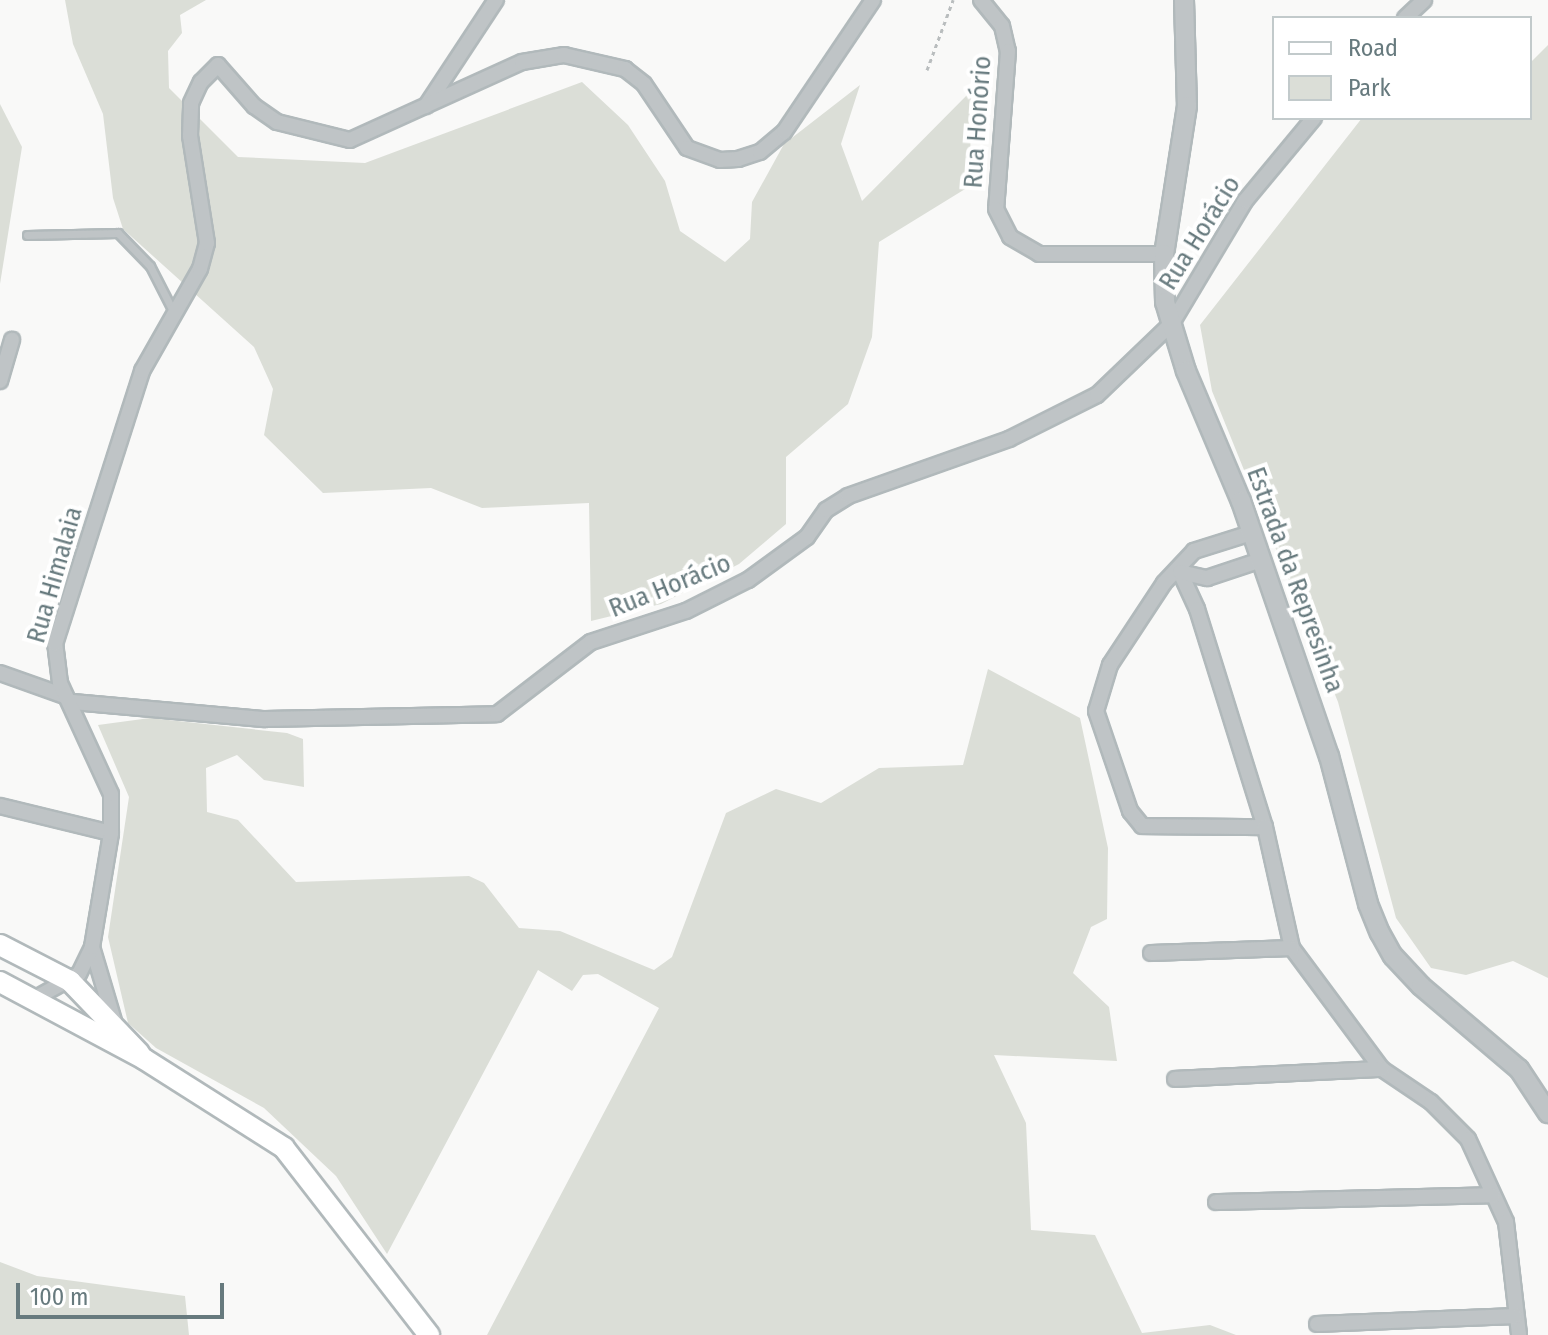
<!DOCTYPE html>
<meta charset="utf-8">
<style>
body{margin:0}
#map{position:relative;width:1548px;height:1335px;overflow:hidden;background:#f9f9f8;font-family:"Fira Sans Condensed",sans-serif}
div>[style]{position:absolute}
[style*='--x']{left:calc(var(--x)*1px);top:calc(var(--y)*1px);width:calc(var(--w)*1px);rotate:calc(var(--a)*1deg)}
.green>*{inset:0;background:#dbded7}
.path>*{height:3px;margin-top:-1.5px;transform-origin:0;background:repeating-linear-gradient(90deg,#b9bdbe 0 4px,transparent 0 8px)}
.roads{filter:drop-shadow(2px 0 #b1b9bb) drop-shadow(-2px 0 #b1b9bb) drop-shadow(0 2px #b1b9bb) drop-shadow(0 -2px #b1b9bb)}
.service>*{height:7px;margin:-3.5px;padding:0 3.5px;transform-origin:3.5px;border-radius:3.5px;background:#bfc4c6}
.minor>*{height:14px;margin:-7px;padding:0 7px;transform-origin:7px;border-radius:7px;background:#bfc4c6}
.tertiary>*{height:18px;margin:-9px;padding:0 9px;transform-origin:9px;border-radius:9px;background:#bfc4c6}
.secondary>*{height:20px;margin:-10px;padding:0 10px;transform-origin:10px;border-radius:10px;background:#fff}
span{translate:-50% -50%;white-space:nowrap;text-align:center;line-height:1.15;-webkit-text-stroke:8px #fff;paint-order:stroke}
.street-label{font-size:26px;color:#677a7e}
.legend{position:absolute;left:1272px;top:16px;width:260px;height:104px;box-sizing:border-box;background:#fff;border:2px solid #c2cacb;margin:0;padding:10px 14px;list-style:none;font-size:24px;color:#677a7e}
.legend li{display:flex;align-items:center;gap:16px;height:40px}
.legend b{width:40px;border:2px solid #c2cacb}
.scale{position:absolute;left:16px;top:1283px;width:208px;height:36px;box-sizing:border-box;border:4px solid #677a7e;border-top:0;padding-left:10px;font-size:24px;line-height:28px;white-space:nowrap;color:#677a7e;-webkit-text-stroke:6px #fff;paint-order:stroke}
</style>
<div id="map">
<div class="green">
<div style="clip-path:polygon(65px 0,206px 0,180px 15px,182px 33px,168px 51px,169px 88px,238px 157px,365px 163px,582px 82px,628px 125px,665px 181px,680px 231px,725px 262px,750px 239px,752px 202px,784px 144px,860px 85px,841px 144px,862px 201px,971px 91px,970px 186px,879px 242px,872px 337px,848px 404px,786px 457px,786px 524px,739px 564px,661px 604px,591px 621px,589px 503px,482px 508px,431px 488px,323px 493px,264px 435px,273px 389px,254px 347px,123px 229px,113px 198px,103px 114px,73px 44px)"></div>
<div style="clip-path:polygon(1548px 45px,1548px 978px,1513px 961px,1466px 975px,1431px 968px,1396px 918px,1338px 702px,1212px 391px,1200px 325px,1362px 118px,1530px 118px,1530px 63px)"></div>
<div style="clip-path:polygon(0 104px,22px 147px,0 284px)"></div>
<div style="clip-path:polygon(988px 669px,1080px 718px,1108px 848px,1107px 919px,1091px 927px,1073px 973px,1109px 1007px,1117px 1061px,994px 1055px,1026px 1123px,1031px 1230px,1095px 1235px,1142px 1333px,1210px 1325px,1236px 1335px,487px 1335px,659px 1008px,598px 974px,583px 975px,572px 991px,538px 970px,387px 1254px,336px 1176px,264px 1108px,156px 1048px,128px 1023px,108px 937px,129px 797px,98px 725px,150px 718px,287px 733px,303px 739px,304px 787px,264px 780px,237px 755px,206px 768px,207px 812px,238px 820px,296px 882px,469px 876px,484px 883px,519px 928px,560px 931px,654px 970px,672px 957px,726px 813px,776px 789px,821px 803px,879px 768px,963px 765px)"></div>
<div style="clip-path:polygon(0 1262px,37px 1276px,185px 1296px,189px 1335px,0 1335px)"></div>
</div>
<div class="path">
<div style="--x:927;--y:70;--w:75;--a:-69.6"></div>
</div>
<div class="roads">
<div class="service">
<div style="--x:27;--y:235;--w:91;--a:-1.3"></div>
<div style="--x:118;--y:233;--w:46;--a:45.9"></div>
<div style="--x:150;--y:266;--w:51;--a:62.9"></div>
</div>
<div class="minor">
<div style="--x:981;--y:0;--w:33;--a:51"></div>
<div style="--x:1002;--y:26;--w:26;--a:77"></div>
<div style="--x:1008;--y:51;--w:158;--a:94.3"></div>
<div style="--x:996;--y:209;--w:31;--a:63"></div>
<div style="--x:1010;--y:237;--w:34;--a:30"></div>
<div style="--x:1039;--y:254;--w:125;--a:0"></div>
<div style="--x:1405;--y:18;--w:26;--a:-43"></div>
<div style="--x:426;--y:106;--w:127;--a:-56.6"></div>
<div style="--x:0;--y:381;--w:43;--a:-73.7"></div>
<div style="--x:1251;--y:533;--w:60;--a:162.5"></div>
<div style="--x:1194;--y:551;--w:44;--a:133.2"></div>
<div style="--x:1164;--y:583;--w:98;--a:123.4"></div>
<div style="--x:1110;--y:665;--w:48;--a:106.9"></div>
<div style="--x:1096;--y:711;--w:106;--a:71.2"></div>
<div style="--x:1130;--y:811;--w:19;--a:51"></div>
<div style="--x:1142;--y:826;--w:123;--a:0.5"></div>
<div style="--x:1180;--y:572;--w:41;--a:65.3"></div>
<div style="--x:1197;--y:609;--w:228;--a:72.7"></div>
<div style="--x:1265;--y:827;--w:124;--a:77.4"></div>
<div style="--x:1292;--y:948;--w:151;--a:53.4"></div>
<div style="--x:1382;--y:1069;--w:59;--a:34"></div>
<div style="--x:1431;--y:1102;--w:52;--a:45"></div>
<div style="--x:1468;--y:1139;--w:91;--a:65.4"></div>
<div style="--x:1506;--y:1222;--w:114;--a:83.4"></div>
<div style="--x:1180;--y:572;--w:28;--a:13"></div>
<div style="--x:1207;--y:578;--w:57;--a:-18.4"></div>
<div style="--x:0;--y:673;--w:69;--a:19.5"></div>
<div style="--x:73;--y:702;--w:193;--a:5.1"></div>
<div style="--x:265;--y:719;--w:232;--a:-1.2"></div>
<div style="--x:497;--y:714;--w:118;--a:-37.5"></div>
<div style="--x:591;--y:642;--w:100;--a:-18.1"></div>
<div style="--x:686;--y:611;--w:69;--a:-26.6"></div>
<div style="--x:748;--y:580;--w:73;--a:-36.1"></div>
<div style="--x:807;--y:537;--w:33;--a:-55"></div>
<div style="--x:826;--y:510;--w:26;--a:-32"></div>
<div style="--x:848;--y:496;--w:171;--a:-19.5"></div>
<div style="--x:1009;--y:439;--w:98;--a:-26.6"></div>
<div style="--x:1097;--y:395;--w:104;--a:-43.8"></div>
<div style="--x:1172;--y:323;--w:142;--a:-59.1"></div>
<div style="--x:1245;--y:201;--w:108;--a:-50.3"></div>
<div style="--x:0;--y:806;--w:114;--a:13.7"></div>
<div style="--x:92;--y:947;--w:77;--a:73.4"></div>
<div style="--x:1151;--y:953;--w:141;--a:-2"></div>
<div style="--x:34;--y:999;--w:51;--a:-29.1"></div>
<div style="--x:79;--y:974;--w:30;--a:-64"></div>
<div style="--x:92;--y:947;--w:116;--a:-80.5"></div>
<div style="--x:111;--y:833;--w:39;--a:-90"></div>
<div style="--x:111;--y:794;--w:122;--a:-114.7"></div>
<div style="--x:60;--y:683;--w:39;--a:-97"></div>
<div style="--x:55;--y:644;--w:287;--a:-72.3"></div>
<div style="--x:142;--y:371;--w:117;--a:-60.4"></div>
<div style="--x:200;--y:269;--w:27;--a:-75"></div>
<div style="--x:207;--y:243;--w:108;--a:-99"></div>
<div style="--x:190;--y:136;--w:33;--a:-88"></div>
<div style="--x:191;--y:103;--w:23;--a:-65"></div>
<div style="--x:201;--y:82;--w:24;--a:-45"></div>
<div style="--x:218;--y:65;--w:55;--a:48.7"></div>
<div style="--x:254;--y:106;--w:28;--a:35"></div>
<div style="--x:277;--y:122;--w:75;--a:13.9"></div>
<div style="--x:350;--y:140;--w:189;--a:-24.4"></div>
<div style="--x:522;--y:62;--w:43;--a:-9.5"></div>
<div style="--x:564;--y:55;--w:63;--a:12.9"></div>
<div style="--x:625;--y:69;--w:24;--a:38"></div>
<div style="--x:644;--y:84;--w:77;--a:56.1"></div>
<div style="--x:687;--y:148;--w:35;--a:20"></div>
<div style="--x:720;--y:160;--w:18;--a:-3"></div>
<div style="--x:738;--y:159;--w:23;--a:-18"></div>
<div style="--x:760;--y:152;--w:31;--a:-40"></div>
<div style="--x:784;--y:132;--w:159;--a:-56"></div>
<div style="--x:1175;--y:1079;--w:207;--a:-2.8"></div>
<div style="--x:1216;--y:1202;--w:277;--a:-1.4"></div>
<div style="--x:1317;--y:1324;--w:198;--a:-2.3"></div>
</div>
<div class="tertiary">
<div style="--x:1184;--y:0;--w:106;--a:88.4"></div>
<div style="--x:1187;--y:106;--w:150;--a:98.8"></div>
<div style="--x:1164;--y:254;--w:48;--a:88.8"></div>
<div style="--x:1165;--y:302;--w:72;--a:73.1"></div>
<div style="--x:1186;--y:371;--w:141;--a:67.1"></div>
<div style="--x:1241;--y:501;--w:270;--a:71"></div>
<div style="--x:1329;--y:756;--w:153;--a:75.2"></div>
<div style="--x:1368;--y:904;--w:31;--a:68"></div>
<div style="--x:1380;--y:933;--w:26;--a:61"></div>
<div style="--x:1393;--y:956;--w:41;--a:47"></div>
<div style="--x:1421;--y:986;--w:128;--a:40.3"></div>
<div style="--x:1519;--y:1069;--w:53;--a:56.6"></div>
</div>
<div class="secondary">
<div style="--x:0;--y:945;--w:79;--a:27.2"></div>
<div style="--x:70;--y:981;--w:100;--a:46.2"></div>
<div style="--x:0;--y:982;--w:163;--a:28.1"></div>
<div style="--x:144;--y:1059;--w:166;--a:32.4"></div>
<div style="--x:284;--y:1148;--w:237;--a:52.2"></div>
</div>
</div>
<div class="street-label">
<span style="left:978px;top:122px;rotate:-86deg">Rua Honório</span>
<span style="left:1200px;top:233px;rotate:-58deg">Rua Horácio</span>
<span style="left:55px;top:575px;rotate:-74deg">Rua Himalaia</span>
<span style="left:1295px;top:580px;rotate:70deg">Estrada da Represinha</span>
<span style="left:670px;top:586px;rotate:-22deg">Rua Horácio</span>
</div>
<ul class="legend">
<li><b style="height:10px;background:#fff"></b>Road</li>
<li><b style="height:22px;background:#dbded7"></b>Park</li>
</ul>
<div class="scale">100 m</div>
</div>
